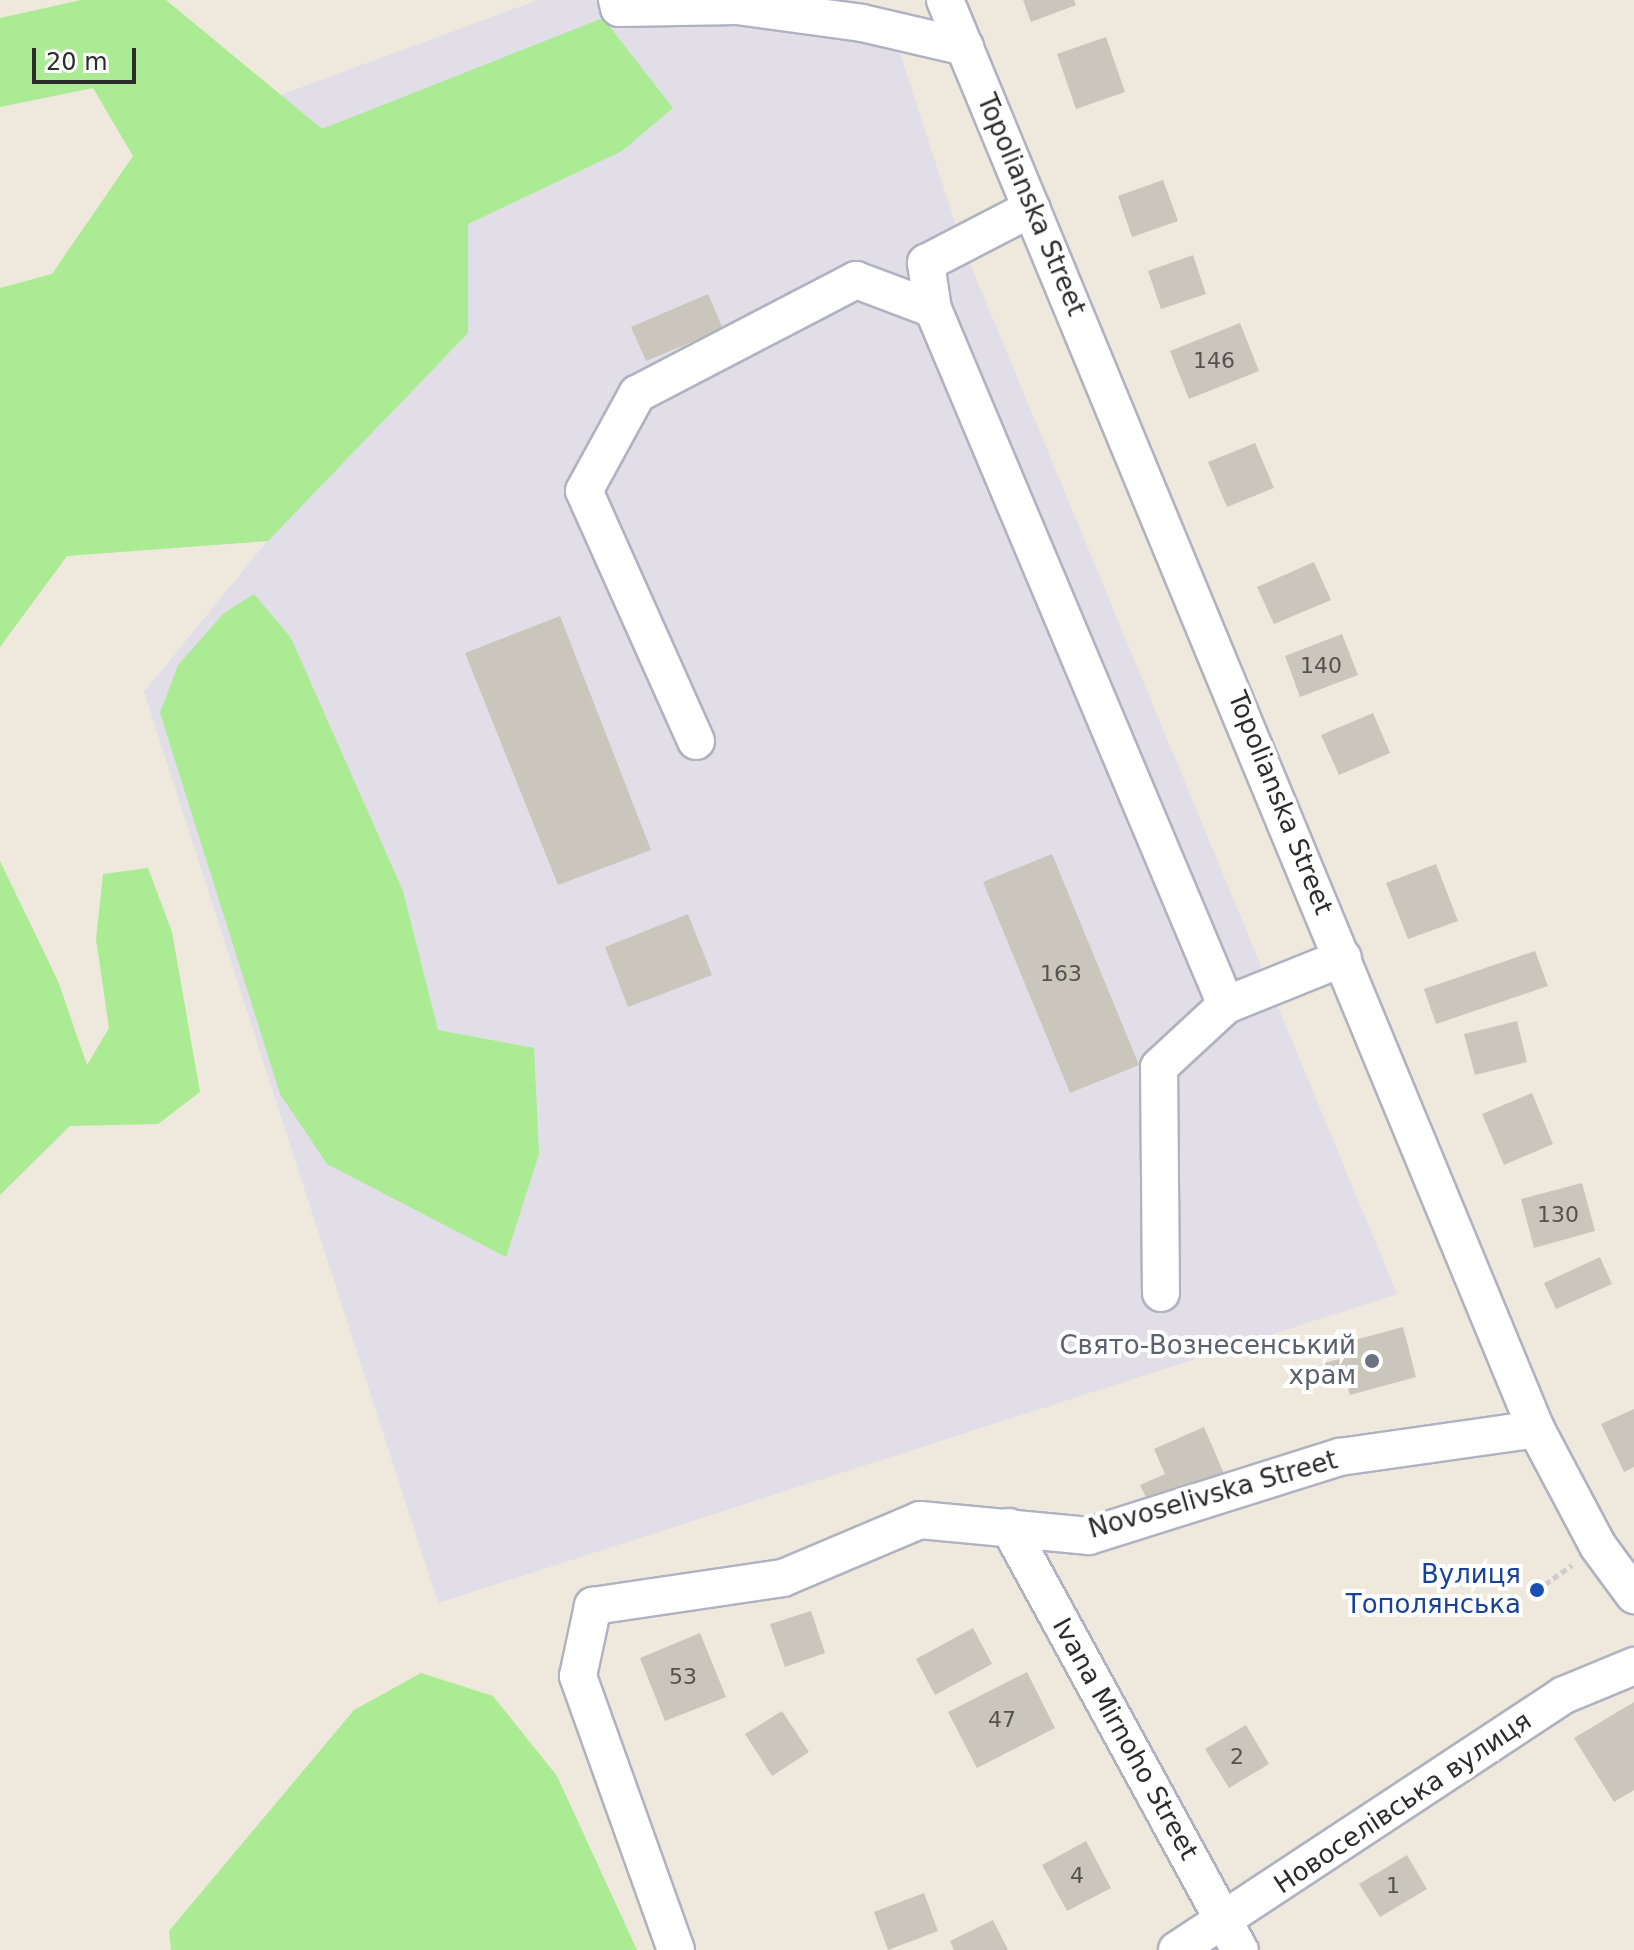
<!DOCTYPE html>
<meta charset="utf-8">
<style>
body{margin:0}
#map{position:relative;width:1634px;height:1950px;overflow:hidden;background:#efe9dd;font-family:"DejaVu Sans",sans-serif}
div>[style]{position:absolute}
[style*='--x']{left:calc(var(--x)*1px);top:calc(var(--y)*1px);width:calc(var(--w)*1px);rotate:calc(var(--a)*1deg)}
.industrial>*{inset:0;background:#e1dee7}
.green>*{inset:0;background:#aaeb94}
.building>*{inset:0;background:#cac6bc}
.path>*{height:5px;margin-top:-2.5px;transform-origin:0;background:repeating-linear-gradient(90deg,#ccc 0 6px,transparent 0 10px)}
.roads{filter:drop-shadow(2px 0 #b1b2c1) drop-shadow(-2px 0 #b1b2c1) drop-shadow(0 2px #b1b2c1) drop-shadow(0 -2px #b1b2c1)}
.minor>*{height:36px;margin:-18px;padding:0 18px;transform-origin:18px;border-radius:18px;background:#fff}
.dots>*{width:22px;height:22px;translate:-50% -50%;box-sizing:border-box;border:4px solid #fff;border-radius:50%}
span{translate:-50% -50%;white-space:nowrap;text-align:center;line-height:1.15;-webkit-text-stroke:8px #fff;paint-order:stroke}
.number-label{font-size:22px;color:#545250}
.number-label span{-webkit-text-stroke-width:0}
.street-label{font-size:26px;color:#2c2c2c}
.worship-label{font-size:26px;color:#5b616d}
.right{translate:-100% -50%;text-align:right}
.transit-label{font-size:26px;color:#164399}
.scale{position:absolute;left:32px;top:48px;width:104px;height:36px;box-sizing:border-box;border:4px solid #2c2c2c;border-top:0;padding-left:10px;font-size:24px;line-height:28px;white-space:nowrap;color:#2c2c2c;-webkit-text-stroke:6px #fff;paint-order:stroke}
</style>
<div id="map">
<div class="industrial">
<div style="clip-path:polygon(538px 0,839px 0,864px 5px,861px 36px,896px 41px,962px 244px,1397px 1294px,438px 1603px,144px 692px,335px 458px,275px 97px)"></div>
</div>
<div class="green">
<div style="clip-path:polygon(81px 0,166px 0,322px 129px,603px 18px,673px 108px,622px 151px,468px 224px,468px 333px,268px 541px,67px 556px,0 647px,0 288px,52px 274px,133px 156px,93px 88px,0 107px,0 18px)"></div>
<div style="clip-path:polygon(254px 594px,291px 638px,403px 891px,438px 1030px,534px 1048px,539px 1154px,506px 1257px,327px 1164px,280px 1094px,160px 713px,178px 665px,224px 613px)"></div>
<div style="clip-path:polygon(0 861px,58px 981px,87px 1065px,109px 1028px,96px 939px,103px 874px,148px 868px,172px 932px,200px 1092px,158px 1124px,70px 1126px,0 1195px)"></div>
<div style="clip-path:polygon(421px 1673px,493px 1696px,557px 1776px,637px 1950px,171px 1950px,169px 1931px,354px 1710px)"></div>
</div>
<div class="building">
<div style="clip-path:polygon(1023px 0,1074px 0,1076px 5px,1031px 22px)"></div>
<div style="clip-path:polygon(1106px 37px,1125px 92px,1076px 109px,1057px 54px)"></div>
<div style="clip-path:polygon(1163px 180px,1178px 221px,1132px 237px,1118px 196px)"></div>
<div style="clip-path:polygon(1193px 255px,1206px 294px,1161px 309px,1148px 271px)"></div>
<div style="clip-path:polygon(708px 294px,723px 329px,646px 361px,631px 327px)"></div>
<div style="clip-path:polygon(1240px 323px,1259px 371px,1189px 399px,1170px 351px)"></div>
<div style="clip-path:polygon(1255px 443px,1274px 488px,1227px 507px,1208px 462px)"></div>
<div style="clip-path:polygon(1314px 562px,1331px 600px,1274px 624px,1257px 587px)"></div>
<div style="clip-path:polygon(560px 616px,651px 850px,558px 885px,465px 653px)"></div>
<div style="clip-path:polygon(1342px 634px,1358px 675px,1300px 697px,1285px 656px)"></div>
<div style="clip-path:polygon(1373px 713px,1390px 753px,1339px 775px,1321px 735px)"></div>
<div style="clip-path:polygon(1052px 854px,1139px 1065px,1070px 1093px,983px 882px)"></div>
<div style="clip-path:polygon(1436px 864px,1458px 921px,1408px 939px,1386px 883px)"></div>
<div style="clip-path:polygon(688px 914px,712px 975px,628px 1007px,605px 947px)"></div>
<div style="clip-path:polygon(1535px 951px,1548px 986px,1436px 1024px,1424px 989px)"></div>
<div style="clip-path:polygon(1517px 1021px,1527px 1062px,1475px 1075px,1464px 1034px)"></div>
<div style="clip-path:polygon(1532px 1093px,1553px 1144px,1504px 1165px,1482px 1114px)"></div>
<div style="clip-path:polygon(1582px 1183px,1595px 1231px,1534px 1248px,1521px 1199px)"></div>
<div style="clip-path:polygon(1600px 1257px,1612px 1284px,1556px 1309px,1544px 1283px)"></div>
<div style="clip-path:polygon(1403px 1327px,1416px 1377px,1350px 1395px,1346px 1382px,1332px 1386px,1325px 1363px,1339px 1359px,1336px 1345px)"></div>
<div style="clip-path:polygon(1634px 1409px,1634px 1467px,1624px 1472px,1601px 1424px)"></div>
<div style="clip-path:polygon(1204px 1427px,1225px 1476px,1151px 1508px,1140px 1485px,1165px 1474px,1154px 1449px)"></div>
<div style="clip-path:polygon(811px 1611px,825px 1653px,785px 1667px,770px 1624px)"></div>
<div style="clip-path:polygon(973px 1628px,992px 1664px,935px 1695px,916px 1659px)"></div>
<div style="clip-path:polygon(700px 1633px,726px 1697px,665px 1721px,640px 1658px)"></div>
<div style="clip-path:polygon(1027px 1672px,1055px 1728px,977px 1768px,948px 1712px)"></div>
<div style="clip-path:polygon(1634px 1702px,1634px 1790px,1614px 1802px,1574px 1738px)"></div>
<div style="clip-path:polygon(782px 1711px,809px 1752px,772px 1776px,745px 1734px)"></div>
<div style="clip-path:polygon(1246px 1725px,1269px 1764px,1229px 1788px,1205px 1749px)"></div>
<div style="clip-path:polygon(1086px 1841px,1111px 1888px,1067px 1911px,1042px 1865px)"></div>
<div style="clip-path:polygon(1407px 1855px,1427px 1889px,1380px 1917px,1359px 1884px)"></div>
<div style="clip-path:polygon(924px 1893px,938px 1931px,888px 1950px,874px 1912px)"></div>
<div style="clip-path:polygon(993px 1920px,1008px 1950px,954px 1950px,950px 1941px)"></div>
</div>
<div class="path">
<div style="--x:1537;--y:1590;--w:43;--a:-35.5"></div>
</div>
<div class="roads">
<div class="minor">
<div style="--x:617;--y:0;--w:8;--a:76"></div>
<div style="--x:619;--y:8;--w:118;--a:-1"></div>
<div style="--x:737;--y:6;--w:126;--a:7.7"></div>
<div style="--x:862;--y:23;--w:106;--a:13.1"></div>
<div style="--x:945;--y:0;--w:1546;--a:67.53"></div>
<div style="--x:1536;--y:1429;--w:132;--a:62.1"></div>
<div style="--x:1598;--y:1546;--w:61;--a:53.7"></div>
<div style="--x:933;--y:309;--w:47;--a:-98.7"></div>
<div style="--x:926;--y:263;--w:119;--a:-27.4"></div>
<div style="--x:696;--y:741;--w:274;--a:-114.1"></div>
<div style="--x:584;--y:491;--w:111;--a:-61.3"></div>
<div style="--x:637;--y:394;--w:247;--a:-27.5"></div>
<div style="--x:856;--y:280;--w:82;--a:20.6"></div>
<div style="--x:933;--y:309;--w:755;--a:67.17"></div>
<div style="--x:1161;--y:1293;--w:226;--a:-90.5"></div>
<div style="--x:1159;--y:1067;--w:91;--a:-42.8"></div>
<div style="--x:1226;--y:1005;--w:126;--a:-21.9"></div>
<div style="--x:1009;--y:1527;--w:482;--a:61.4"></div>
<div style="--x:676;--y:1950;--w:291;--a:-109.7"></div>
<div style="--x:578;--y:1676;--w:72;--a:-77.9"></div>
<div style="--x:593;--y:1606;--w:192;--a:-8.4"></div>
<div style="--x:783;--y:1578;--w:149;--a:-22.9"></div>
<div style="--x:920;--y:1520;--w:170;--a:5.4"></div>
<div style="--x:1089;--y:1536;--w:263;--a:-17.5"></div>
<div style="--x:1340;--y:1457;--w:198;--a:-8.1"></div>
<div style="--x:1177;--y:1950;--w:463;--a:-33.4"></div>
<div style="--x:1564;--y:1695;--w:76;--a:-22.5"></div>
</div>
</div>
<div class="dots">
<div style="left:1372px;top:1361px;background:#6b7280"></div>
<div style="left:1537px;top:1590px;background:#1a4fb4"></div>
</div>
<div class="number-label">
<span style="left:1214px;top:361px">146</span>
<span style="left:1321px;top:666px">140</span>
<span style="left:1061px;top:974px">163</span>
<span style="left:1558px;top:1215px">130</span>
<span style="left:683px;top:1677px">53</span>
<span style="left:1002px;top:1720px">47</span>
<span style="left:1237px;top:1757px">2</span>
<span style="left:1077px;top:1876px">4</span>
<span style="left:1393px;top:1886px">1</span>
</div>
<div class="street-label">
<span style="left:1031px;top:205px;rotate:67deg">Topolianska Street</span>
<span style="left:1280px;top:803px;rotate:68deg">Topolianska Street</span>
<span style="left:1213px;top:1495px;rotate:-16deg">Novoselivska Street</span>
<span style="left:1125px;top:1739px;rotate:61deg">Ivana Mirnoho Street</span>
<span style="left:1403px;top:1803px;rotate:-34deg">Новоселівська вулиця</span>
</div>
<div class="worship-label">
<span class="right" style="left:1356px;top:1361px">Свято-Вознесенський<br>храм</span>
</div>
<div class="transit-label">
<span class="right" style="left:1521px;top:1590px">Вулиця<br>Тополянська</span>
</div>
<div class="scale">20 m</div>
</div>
